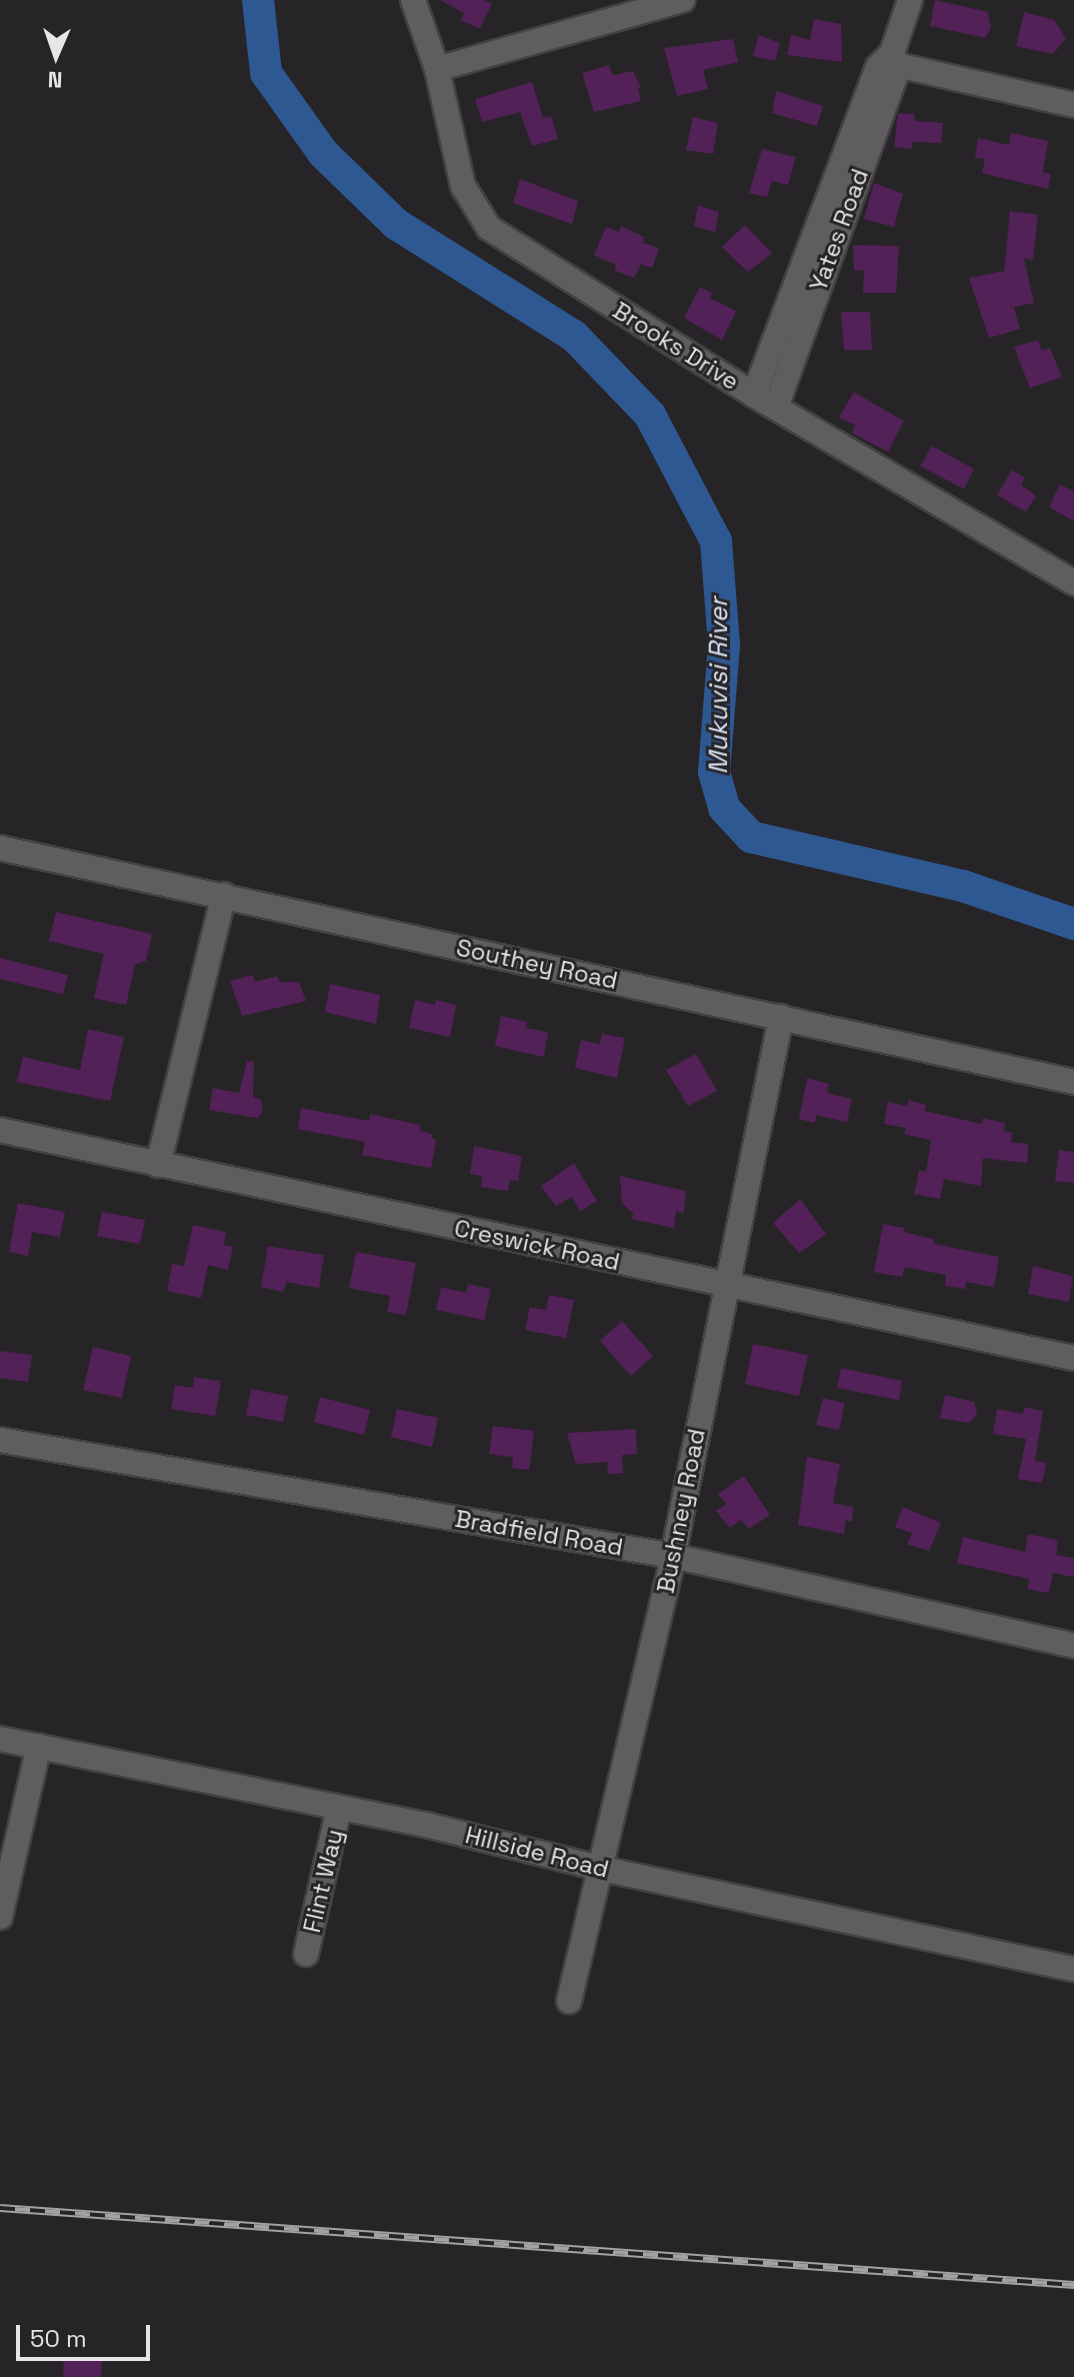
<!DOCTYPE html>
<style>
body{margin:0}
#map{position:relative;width:1074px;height:2377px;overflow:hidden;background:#272427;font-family:"Space Grotesk",sans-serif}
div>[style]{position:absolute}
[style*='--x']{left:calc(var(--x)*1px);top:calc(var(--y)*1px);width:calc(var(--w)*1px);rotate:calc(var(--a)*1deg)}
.river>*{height:32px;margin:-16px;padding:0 16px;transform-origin:16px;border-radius:16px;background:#2d5891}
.building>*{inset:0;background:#522157}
.roads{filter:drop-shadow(2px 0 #444144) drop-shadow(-2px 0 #444144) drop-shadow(0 2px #444144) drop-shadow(0 -2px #444144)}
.minor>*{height:24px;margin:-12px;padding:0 12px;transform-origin:12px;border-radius:12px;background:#605d61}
.rail>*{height:8px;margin-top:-4px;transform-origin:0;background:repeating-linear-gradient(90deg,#272427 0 15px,#a3a1a4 0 30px);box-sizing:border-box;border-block:2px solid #a3a1a4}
span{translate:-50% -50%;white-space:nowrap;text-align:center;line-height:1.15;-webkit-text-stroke:6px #272427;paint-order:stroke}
.street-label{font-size:24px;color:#e7e5e8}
.water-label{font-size:26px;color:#d9e5f6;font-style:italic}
.north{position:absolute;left:16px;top:16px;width:80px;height:80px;-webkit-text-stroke:6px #272427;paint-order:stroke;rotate:182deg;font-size:22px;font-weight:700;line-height:32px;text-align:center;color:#e7e5e8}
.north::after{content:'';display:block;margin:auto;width:28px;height:36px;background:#e7e5e8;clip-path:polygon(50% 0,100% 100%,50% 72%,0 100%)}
.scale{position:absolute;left:16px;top:2325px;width:134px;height:36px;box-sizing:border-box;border:4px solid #e7e5e8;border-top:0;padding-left:10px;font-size:24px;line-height:28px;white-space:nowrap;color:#e7e5e8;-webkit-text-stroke:6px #272427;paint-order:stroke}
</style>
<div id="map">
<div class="river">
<div style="--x:258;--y:0;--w:73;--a:83.7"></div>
<div style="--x:266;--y:73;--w:98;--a:54.5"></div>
<div style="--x:323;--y:153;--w:102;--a:44.2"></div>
<div style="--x:396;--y:224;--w:210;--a:32.2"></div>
<div style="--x:574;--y:336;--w:110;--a:46.1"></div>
<div style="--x:650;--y:415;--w:142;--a:62.4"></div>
<div style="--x:716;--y:541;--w:104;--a:85.6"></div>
<div style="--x:724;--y:645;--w:127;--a:94.5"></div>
<div style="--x:714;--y:772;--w:37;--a:74"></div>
<div style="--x:724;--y:808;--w:40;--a:47"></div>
<div style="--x:751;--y:837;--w:218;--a:13"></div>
<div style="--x:963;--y:886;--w:117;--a:18.9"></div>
</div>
<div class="building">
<div style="clip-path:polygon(440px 0,484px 0,492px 4px,480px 29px,461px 20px,464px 13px)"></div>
<div style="clip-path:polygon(935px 0,988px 12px,991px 28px,985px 38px,930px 26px)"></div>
<div style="clip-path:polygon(1024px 12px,1054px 20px,1066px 38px,1053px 54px,1016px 46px)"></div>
<div style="clip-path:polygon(814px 19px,841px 24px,842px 62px,787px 55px,791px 35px,810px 40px)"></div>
<div style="clip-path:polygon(759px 35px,780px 43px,775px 61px,753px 56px)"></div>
<div style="clip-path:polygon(733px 39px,738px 62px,703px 70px,708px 89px,677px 96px,664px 48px)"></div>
<div style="clip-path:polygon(609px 65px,613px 75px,633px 71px,641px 88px,638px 88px,641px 101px,594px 112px,582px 73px)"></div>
<div style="clip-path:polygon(532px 82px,543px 118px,551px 116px,558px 139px,532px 146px,520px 112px,482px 122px,475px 99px)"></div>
<div style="clip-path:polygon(776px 91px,823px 106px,817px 126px,772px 113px)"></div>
<div style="clip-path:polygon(898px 113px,914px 114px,915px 121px,943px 123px,941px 143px,912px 142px,912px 149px,894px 147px)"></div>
<div style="clip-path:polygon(693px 117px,718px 123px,713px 154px,686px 150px)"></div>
<div style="clip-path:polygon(1011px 133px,1048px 141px,1043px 172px,1051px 174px,1048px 189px,982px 173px,985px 159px,975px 158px,978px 138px,1009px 145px)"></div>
<div style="clip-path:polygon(762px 149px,796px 157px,788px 185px,772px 181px,767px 197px,749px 193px)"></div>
<div style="clip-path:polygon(520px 179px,578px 201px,572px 224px,513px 203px)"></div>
<div style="clip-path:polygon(874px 183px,903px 194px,894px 227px,864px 219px)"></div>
<div style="clip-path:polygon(698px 205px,719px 212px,715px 232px,694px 226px)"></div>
<div style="clip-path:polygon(1010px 211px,1038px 215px,1033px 260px,1024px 258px,1034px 303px,1014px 307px,1020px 329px,989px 338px,969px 278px,1004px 271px)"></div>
<div style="clip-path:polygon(745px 225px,772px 253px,748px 272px,722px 247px)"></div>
<div style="clip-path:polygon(621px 226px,644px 237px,643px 243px,659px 248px,652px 268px,641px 264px,634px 278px,614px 270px,616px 265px,594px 255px,606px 227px,619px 232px)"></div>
<div style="clip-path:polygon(853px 245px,899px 246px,896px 293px,863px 293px,864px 271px,854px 270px)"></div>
<div style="clip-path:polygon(700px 287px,712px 293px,710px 298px,736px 311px,722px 340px,684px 318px)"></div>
<div style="clip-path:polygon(841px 312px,870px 312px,872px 350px,844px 350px)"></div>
<div style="clip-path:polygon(1038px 340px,1042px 351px,1050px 348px,1062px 377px,1030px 388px,1014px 347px)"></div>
<div style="clip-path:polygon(854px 392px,904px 421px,888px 452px,852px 433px,855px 425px,839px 417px)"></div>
<div style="clip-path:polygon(932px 446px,974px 469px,964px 489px,920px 466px)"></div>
<div style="clip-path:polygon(1012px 470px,1025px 478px,1021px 485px,1036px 496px,1026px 512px,997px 495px)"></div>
<div style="clip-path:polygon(1060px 484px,1074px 492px,1074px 521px,1049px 507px)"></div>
<div style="clip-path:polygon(56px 912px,152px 934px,146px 961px,135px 964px,126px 1005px,94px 998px,104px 954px,49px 941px)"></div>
<div style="clip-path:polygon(0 958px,68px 975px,63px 994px,0 979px)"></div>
<div style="clip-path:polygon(253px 975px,255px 982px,277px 976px,280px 982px,299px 982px,306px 1001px,242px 1016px,230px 981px)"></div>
<div style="clip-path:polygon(330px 984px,380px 995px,376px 1024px,325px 1012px)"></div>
<div style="clip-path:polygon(415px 1000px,435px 1005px,436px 1000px,456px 1005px,450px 1037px,409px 1028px)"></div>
<div style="clip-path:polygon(501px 1016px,527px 1022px,526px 1028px,548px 1032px,544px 1057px,495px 1046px)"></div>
<div style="clip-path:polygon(88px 1029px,124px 1037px,110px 1101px,17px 1082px,23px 1057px,80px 1070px)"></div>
<div style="clip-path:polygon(602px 1034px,625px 1038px,617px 1078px,575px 1068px,581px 1040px,600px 1044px)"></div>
<div style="clip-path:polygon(696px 1054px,717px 1091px,688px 1106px,666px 1070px)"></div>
<div style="clip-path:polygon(247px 1061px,254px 1062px,253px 1097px,261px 1100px,263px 1110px,258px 1118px,209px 1110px,213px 1088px,239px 1093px)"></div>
<div style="clip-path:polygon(807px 1078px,829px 1084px,827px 1093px,852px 1099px,847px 1122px,816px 1115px,815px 1123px,799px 1119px)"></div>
<div style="clip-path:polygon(908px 1100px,926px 1105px,925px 1111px,982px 1124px,983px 1118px,1005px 1123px,1004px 1131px,1012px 1132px,1011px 1142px,1028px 1144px,1027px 1163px,983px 1158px,981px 1186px,944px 1179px,940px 1199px,914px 1194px,919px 1170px,926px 1172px,931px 1140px,904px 1134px,906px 1128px,884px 1124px,888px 1102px,907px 1106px)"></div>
<div style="clip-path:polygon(301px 1108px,369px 1121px,370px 1114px,420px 1125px,420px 1131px,432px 1134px,432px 1138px,436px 1140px,431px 1168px,362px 1155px,365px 1142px,298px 1129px)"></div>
<div style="clip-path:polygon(474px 1146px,522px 1156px,518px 1181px,510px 1180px,508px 1191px,481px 1187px,482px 1176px,470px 1174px)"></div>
<div style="clip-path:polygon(1059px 1150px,1074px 1152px,1074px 1183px,1055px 1181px)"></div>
<div style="clip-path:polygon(574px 1163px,597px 1201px,580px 1211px,572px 1197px,556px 1206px,541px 1186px)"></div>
<div style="clip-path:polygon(620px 1176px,686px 1191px,684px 1213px,676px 1211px,674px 1228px,632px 1219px,633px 1213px,622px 1203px)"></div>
<div style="clip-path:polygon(800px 1199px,826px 1234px,799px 1253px,773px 1223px)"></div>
<div style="clip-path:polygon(18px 1203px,65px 1212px,60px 1237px,32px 1232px,28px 1256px,9px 1252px)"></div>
<div style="clip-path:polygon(102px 1212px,145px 1220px,140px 1244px,97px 1236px)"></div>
<div style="clip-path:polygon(883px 1224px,905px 1228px,904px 1232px,933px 1239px,934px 1244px,999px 1257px,994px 1287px,966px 1282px,965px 1289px,945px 1286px,946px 1275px,905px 1267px,902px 1277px,874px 1272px)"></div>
<div style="clip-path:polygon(193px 1225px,226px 1232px,224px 1245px,233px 1247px,228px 1270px,208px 1265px,201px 1298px,167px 1291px,172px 1264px,184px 1266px)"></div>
<div style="clip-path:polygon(268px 1246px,324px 1255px,319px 1288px,287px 1282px,283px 1292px,261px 1287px)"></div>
<div style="clip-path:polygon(356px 1252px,416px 1263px,406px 1315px,387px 1312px,390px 1296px,349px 1288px)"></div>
<div style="clip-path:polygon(1033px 1266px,1073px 1276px,1069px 1302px,1028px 1294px)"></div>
<div style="clip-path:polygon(468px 1284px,491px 1289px,484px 1320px,436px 1310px,441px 1287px,466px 1293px)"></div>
<div style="clip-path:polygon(549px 1295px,574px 1300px,566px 1338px,525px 1330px,530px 1307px,546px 1310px)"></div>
<div style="clip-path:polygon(622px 1321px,653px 1356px,631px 1376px,600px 1341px)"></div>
<div style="clip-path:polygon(753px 1344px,808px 1355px,799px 1396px,745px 1384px)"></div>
<div style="clip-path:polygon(93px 1347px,131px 1356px,122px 1398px,83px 1390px)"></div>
<div style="clip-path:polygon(0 1351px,32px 1355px,28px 1382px,0 1378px)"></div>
<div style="clip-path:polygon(841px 1368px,902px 1381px,899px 1400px,837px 1388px)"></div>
<div style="clip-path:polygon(194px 1377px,221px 1381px,215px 1416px,171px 1409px,175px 1385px,193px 1388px)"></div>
<div style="clip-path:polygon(251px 1389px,288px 1396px,283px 1422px,246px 1415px)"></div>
<div style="clip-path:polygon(945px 1395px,974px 1402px,977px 1414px,969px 1423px,940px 1418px)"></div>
<div style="clip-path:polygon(320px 1397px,370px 1410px,364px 1435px,314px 1422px)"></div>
<div style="clip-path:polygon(823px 1398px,845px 1403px,839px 1430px,816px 1425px)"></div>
<div style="clip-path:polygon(1024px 1407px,1043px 1411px,1035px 1461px,1046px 1463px,1042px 1483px,1018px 1479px,1026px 1439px,993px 1434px,997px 1409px,1023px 1414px)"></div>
<div style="clip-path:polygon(397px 1409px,438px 1418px,432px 1447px,391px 1437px)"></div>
<div style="clip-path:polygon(493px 1426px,534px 1431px,529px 1470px,512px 1468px,513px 1457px,489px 1454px)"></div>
<div style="clip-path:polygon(636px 1429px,637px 1454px,622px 1455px,623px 1473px,608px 1474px,607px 1462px,576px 1464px,567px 1433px)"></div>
<div style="clip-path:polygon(807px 1457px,840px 1464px,833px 1503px,853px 1507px,852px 1522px,846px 1520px,844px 1534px,798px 1525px)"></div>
<div style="clip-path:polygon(744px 1476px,770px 1515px,749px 1529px,741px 1520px,730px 1528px,716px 1511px,726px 1504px,718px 1494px)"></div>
<div style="clip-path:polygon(903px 1507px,941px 1523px,929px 1551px,907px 1544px,912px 1533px,895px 1527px)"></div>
<div style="clip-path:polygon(1028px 1534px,1058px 1540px,1056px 1555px,1074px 1558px,1074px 1577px,1053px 1573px,1049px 1593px,1027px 1589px,1029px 1579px,957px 1563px,963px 1537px,1025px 1552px)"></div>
<div style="clip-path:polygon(64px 2357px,102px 2358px,101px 2377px,63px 2377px)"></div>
</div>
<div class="roads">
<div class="minor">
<div style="--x:413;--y:0;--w:73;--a:70.8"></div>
<div style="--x:437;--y:69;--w:120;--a:77.5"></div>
<div style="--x:463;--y:186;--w:49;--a:58.2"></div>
<div style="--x:489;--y:228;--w:313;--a:32.2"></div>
<div style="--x:754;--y:395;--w:371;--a:30.4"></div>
<div style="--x:897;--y:65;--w:181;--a:12.7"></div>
<div style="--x:437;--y:69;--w:255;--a:-15.7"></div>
<div style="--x:754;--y:395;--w:351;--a:-69.3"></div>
<div style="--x:878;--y:67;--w:20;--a:-45"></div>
<div style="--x:892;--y:53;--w:56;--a:-71.2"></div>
<div style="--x:776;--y:407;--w:354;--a:-70.2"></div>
<div style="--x:896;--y:74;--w:9;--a:-84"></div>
<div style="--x:897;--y:65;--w:13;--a:-113"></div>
<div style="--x:0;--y:848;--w:1099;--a:12.29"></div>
<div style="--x:0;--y:1130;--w:1098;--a:11.99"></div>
<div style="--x:158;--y:1165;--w:278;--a:-76.3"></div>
<div style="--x:0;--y:1440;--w:683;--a:9.78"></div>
<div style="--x:673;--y:1556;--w:411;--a:12.6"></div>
<div style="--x:0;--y:1739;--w:436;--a:11.4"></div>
<div style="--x:427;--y:1825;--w:181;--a:14"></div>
<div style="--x:603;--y:1869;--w:481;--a:12"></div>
<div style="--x:0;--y:1917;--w:175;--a:-77.2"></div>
<div style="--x:306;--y:1954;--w:150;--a:-77.3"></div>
<div style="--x:569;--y:2001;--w:457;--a:-76.8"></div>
<div style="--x:673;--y:1556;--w:550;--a:-78.67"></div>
</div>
</div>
<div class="rail">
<div style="--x:0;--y:2208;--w:1077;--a:4.1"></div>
</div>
<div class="street-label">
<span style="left:839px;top:230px;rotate:-70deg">Yates Road</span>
<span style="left:676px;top:346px;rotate:32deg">Brooks Drive</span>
<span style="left:537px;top:964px;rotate:12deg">Southey Road</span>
<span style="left:537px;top:1245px;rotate:12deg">Creswick Road</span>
<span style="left:681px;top:1511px;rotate:-79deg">Bushney Road</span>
<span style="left:539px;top:1533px;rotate:10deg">Bradfield Road</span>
<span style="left:537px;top:1852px;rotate:14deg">Hillside Road</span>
<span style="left:323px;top:1881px;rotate:-77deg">Flint Way</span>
</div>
<div class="water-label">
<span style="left:719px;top:686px;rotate:-90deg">Mukuvisi River</span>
</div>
<div class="north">N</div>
<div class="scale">50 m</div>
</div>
